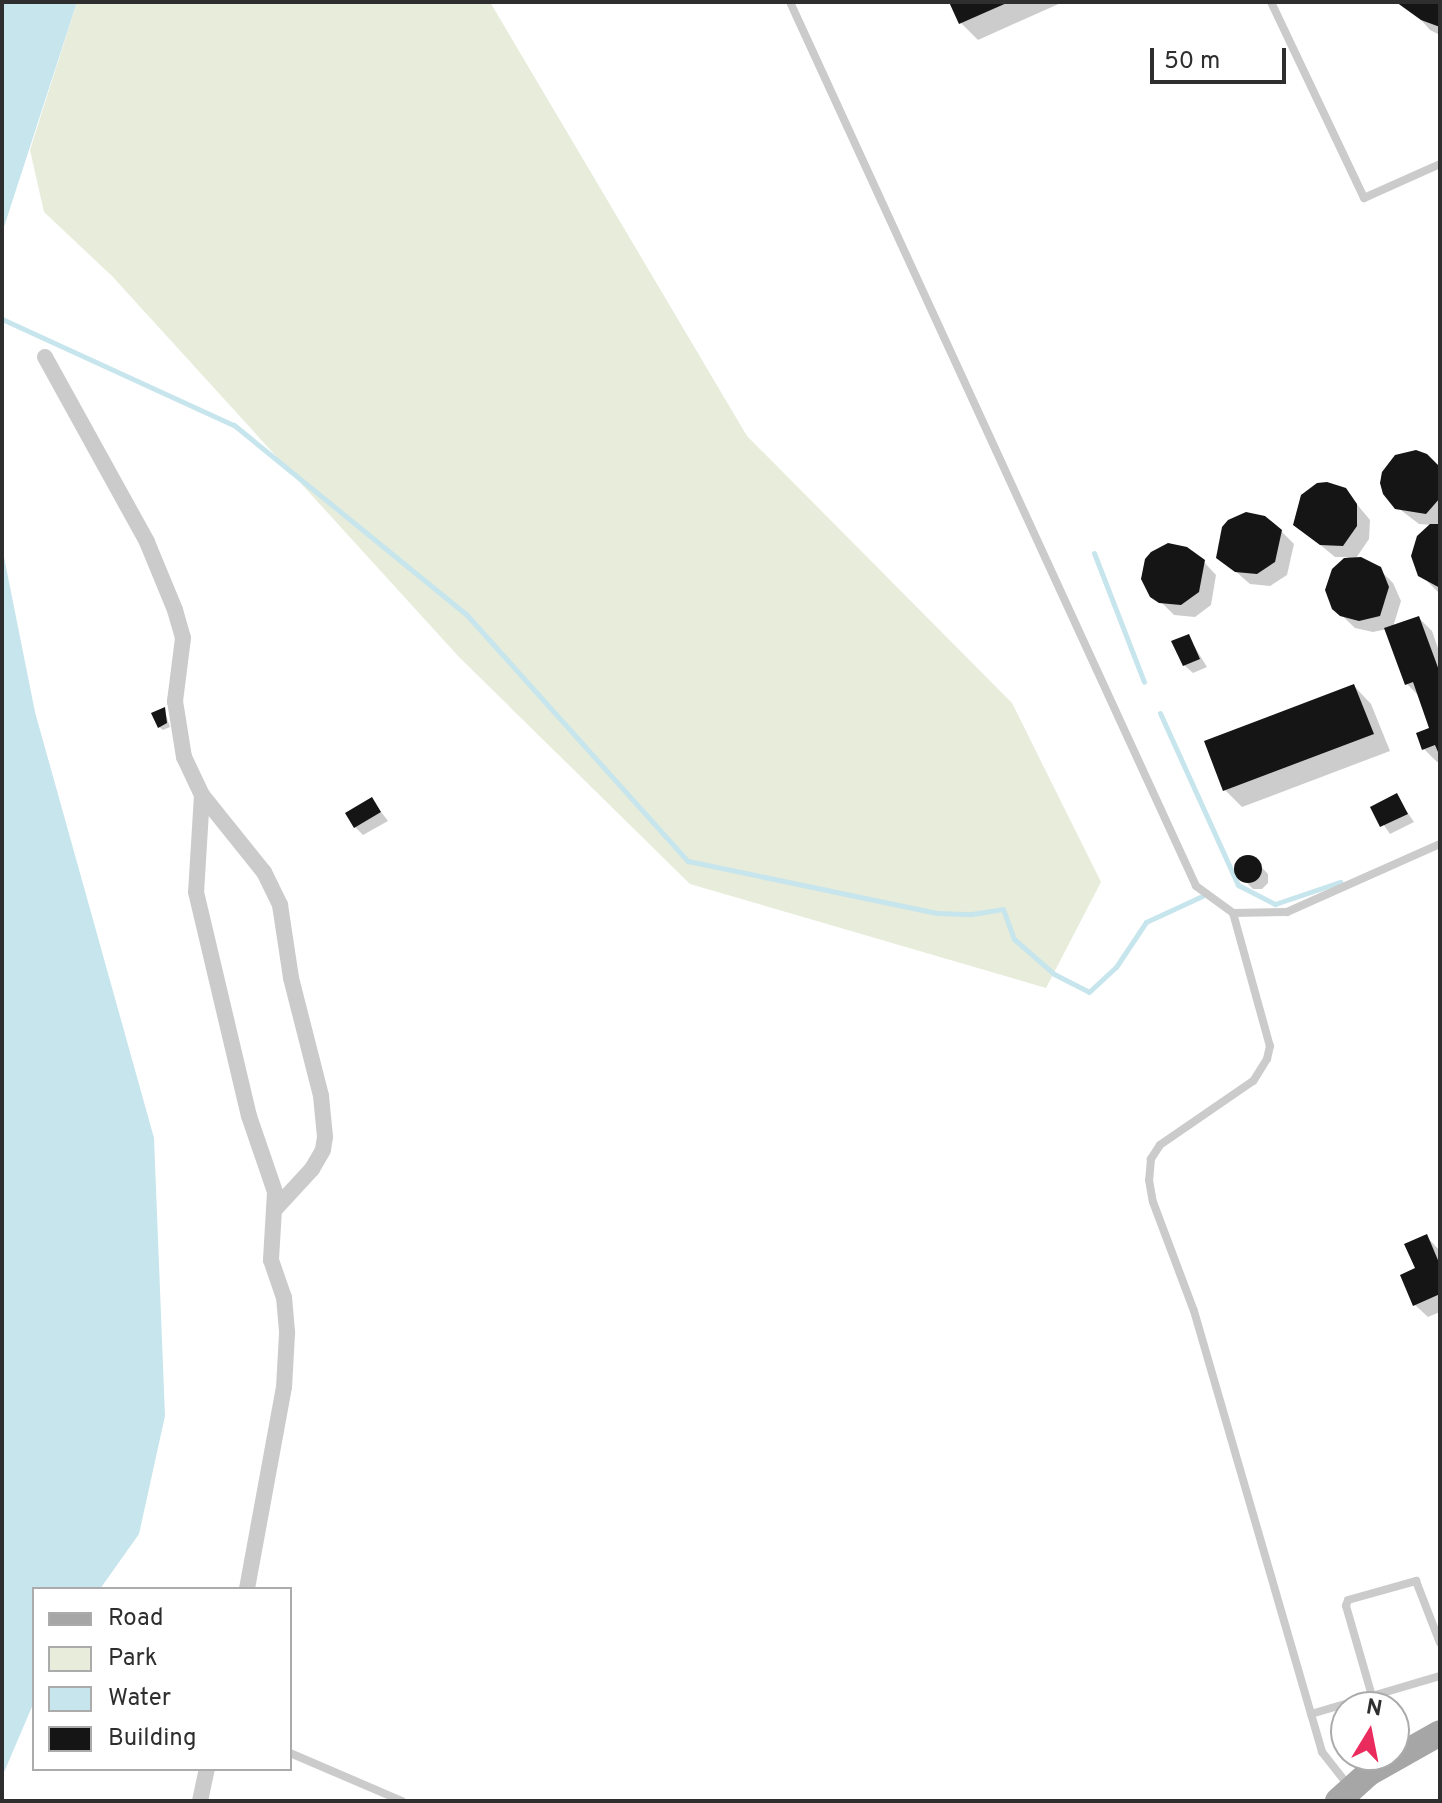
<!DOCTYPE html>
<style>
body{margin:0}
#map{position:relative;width:1442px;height:1803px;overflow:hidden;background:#fff;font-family:Overpass,sans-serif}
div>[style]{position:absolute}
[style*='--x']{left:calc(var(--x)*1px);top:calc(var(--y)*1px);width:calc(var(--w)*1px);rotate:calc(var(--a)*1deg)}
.green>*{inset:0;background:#e7ecdb}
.water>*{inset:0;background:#c7e5ec}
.shadow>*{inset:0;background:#0003}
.stream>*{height:5px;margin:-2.5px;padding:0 2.5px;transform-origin:2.5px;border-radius:2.5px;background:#c7e5ec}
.building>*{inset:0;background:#151515}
.round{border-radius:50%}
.lane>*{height:8px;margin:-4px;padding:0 4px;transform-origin:4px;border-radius:4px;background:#cbcbcb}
.street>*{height:16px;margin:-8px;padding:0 8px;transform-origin:8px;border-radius:8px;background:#cbcbcb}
.primary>*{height:26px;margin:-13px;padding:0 13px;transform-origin:13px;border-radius:13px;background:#a6a6a6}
span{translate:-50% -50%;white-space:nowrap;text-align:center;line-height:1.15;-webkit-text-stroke:8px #fff;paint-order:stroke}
.frame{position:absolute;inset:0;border:4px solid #2e2e2e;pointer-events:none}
.legend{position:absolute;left:32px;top:1587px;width:260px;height:184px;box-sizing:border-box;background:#fff;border:2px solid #ababab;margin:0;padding:10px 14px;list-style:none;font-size:24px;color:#2e2e2e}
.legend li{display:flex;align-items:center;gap:16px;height:40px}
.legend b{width:40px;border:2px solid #ababab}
.north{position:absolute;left:1330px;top:1691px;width:80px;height:80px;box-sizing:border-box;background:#fff;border:2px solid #ababab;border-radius:50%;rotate:10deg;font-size:22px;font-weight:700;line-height:32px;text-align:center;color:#2e2e2e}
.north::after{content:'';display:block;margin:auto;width:28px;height:36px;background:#ea2b5d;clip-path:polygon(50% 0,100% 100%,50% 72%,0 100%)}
.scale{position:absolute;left:1150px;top:48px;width:136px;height:36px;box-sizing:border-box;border:4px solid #2e2e2e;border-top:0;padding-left:10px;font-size:24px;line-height:28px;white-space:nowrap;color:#2e2e2e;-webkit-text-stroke:6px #fff;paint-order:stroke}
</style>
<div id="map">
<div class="green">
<div style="clip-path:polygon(77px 2px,490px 2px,747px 436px,1012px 703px,1101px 882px,1046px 988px,690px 884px,459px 657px,112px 276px,44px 212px,30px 150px)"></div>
</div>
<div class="water">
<div style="clip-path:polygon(2px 2px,77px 2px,2px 233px)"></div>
<div style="clip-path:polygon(2px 547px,35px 712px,154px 1138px,165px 1416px,139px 1534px,100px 1589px,34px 1589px,34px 1702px,2px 1777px)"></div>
</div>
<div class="shadow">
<div style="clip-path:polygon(952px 2px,1063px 2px,978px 40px,961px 23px)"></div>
<div style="clip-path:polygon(1405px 2px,1440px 2px,1440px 35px,1430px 30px)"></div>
<div style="clip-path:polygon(1440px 468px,1440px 594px,1427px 581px,1432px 525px,1419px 524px,1389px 501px)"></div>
<div style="clip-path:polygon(1345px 490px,1370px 520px,1369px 539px,1354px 561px,1379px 569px,1393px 583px,1401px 601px,1393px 627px,1419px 618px,1432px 631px,1440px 654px,1440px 761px,1437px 762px,1424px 749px,1432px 729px,1421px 698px,1407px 684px,1387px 629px,1373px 632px,1355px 628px,1334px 608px,1334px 570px,1348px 557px,1335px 557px,1295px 524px)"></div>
<div style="clip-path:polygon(1281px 531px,1294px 544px,1287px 575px,1270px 586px,1250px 584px,1219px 557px)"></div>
<div style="clip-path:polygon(1203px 561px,1216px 575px,1211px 605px,1195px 617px,1174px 615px,1146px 587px)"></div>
<div style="clip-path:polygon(1188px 636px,1207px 667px,1193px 673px,1184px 665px)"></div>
<div style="clip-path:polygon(1354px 686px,1371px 704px,1390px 751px,1242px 807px,1225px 790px)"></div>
<div style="clip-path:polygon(164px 709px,170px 727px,163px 730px,159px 727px)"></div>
<div style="clip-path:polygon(1396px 796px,1414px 822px,1390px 834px,1372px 808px)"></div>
<div style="clip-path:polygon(372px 800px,388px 821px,363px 835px,355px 827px)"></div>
<div style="clip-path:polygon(1244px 858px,1253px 858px,1268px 874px,1268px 883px,1262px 889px,1253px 889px,1237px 873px,1237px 864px)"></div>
<div style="clip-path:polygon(1427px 1237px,1440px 1251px,1440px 1312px,1428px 1317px,1415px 1305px,1417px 1269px)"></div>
</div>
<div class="stream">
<div style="--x:2;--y:319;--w:255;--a:24.6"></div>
<div style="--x:234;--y:425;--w:299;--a:39.2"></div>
<div style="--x:466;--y:614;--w:332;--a:48.1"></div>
<div style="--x:688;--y:861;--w:254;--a:11.8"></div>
<div style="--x:937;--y:913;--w:35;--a:2"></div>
<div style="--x:972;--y:914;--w:31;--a:-9"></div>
<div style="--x:1003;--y:909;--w:32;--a:70"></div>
<div style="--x:1014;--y:939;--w:53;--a:41.2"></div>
<div style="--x:1054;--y:974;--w:39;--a:27"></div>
<div style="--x:1089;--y:992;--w:37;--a:-43"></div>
<div style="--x:1116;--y:967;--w:54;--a:-56.3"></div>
<div style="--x:1146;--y:922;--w:62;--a:-24.9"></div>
<div style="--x:1094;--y:553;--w:138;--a:68.8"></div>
<div style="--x:1160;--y:713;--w:189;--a:65.6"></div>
<div style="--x:1238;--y:885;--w:42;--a:27.2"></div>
<div style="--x:1275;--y:904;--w:69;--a:-18.7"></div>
</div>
<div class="building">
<div style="clip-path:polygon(949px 2px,1009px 2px,959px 24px)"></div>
<div style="clip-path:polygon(1396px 2px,1440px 2px,1440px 27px,1421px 20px)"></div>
<div style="clip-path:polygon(1416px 450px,1427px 454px,1440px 467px,1440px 498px,1426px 514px,1395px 509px,1383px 494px,1380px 483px,1382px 472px,1395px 455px)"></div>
<div style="clip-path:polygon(1327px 482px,1346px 488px,1357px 504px,1357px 526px,1343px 546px,1320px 545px,1293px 525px,1301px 495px,1317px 483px)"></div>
<div style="clip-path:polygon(1246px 512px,1265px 516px,1282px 530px,1275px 562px,1257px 574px,1235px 572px,1216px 558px,1222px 527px,1228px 520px)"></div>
<div style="clip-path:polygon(1430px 524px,1440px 524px,1440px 588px,1418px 576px,1411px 556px,1417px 536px)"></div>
<div style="clip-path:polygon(1168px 543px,1187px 547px,1205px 560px,1199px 592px,1181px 605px,1159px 603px,1150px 597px,1141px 579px,1145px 559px,1151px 552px)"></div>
<div style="clip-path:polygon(1361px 557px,1381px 567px,1389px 587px,1380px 616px,1359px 621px,1340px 616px,1332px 609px,1325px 590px,1332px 569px,1344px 558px)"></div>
<div style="clip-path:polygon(1419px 616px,1440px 673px,1438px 752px,1435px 745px,1422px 750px,1416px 733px,1429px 728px,1413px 682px,1405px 685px,1384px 628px)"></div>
<div style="clip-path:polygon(1189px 634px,1200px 659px,1183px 666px,1171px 641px)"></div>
<div style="clip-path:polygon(1354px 684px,1374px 734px,1223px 791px,1204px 741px)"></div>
<div style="clip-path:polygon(165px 707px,167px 723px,158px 728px,151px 713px)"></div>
<div style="clip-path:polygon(1397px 793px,1408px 814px,1380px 827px,1370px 807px)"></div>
<div style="clip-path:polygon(372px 797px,381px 812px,354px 828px,345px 813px)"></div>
<div class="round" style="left:1234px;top:855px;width:28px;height:28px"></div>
<div style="clip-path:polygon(1427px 1234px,1440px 1265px,1440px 1294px,1413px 1306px,1400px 1275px,1415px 1268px,1404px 1244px)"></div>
</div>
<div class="lane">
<div style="--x:790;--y:2;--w:973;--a:65.33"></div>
<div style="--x:1196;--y:886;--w:46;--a:36.1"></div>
<div style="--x:1233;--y:913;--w:54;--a:-1.1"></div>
<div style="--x:1287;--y:912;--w:167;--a:-24"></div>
<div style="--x:1271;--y:2;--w:217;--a:64.6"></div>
<div style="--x:1364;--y:198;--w:83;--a:-24.1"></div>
<div style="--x:1233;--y:913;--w:138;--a:74.5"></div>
<div style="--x:1270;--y:1046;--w:13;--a:103"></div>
<div style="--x:1267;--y:1059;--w:26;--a:122"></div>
<div style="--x:1253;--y:1081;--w:113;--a:145.5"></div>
<div style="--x:1160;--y:1145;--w:17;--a:123"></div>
<div style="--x:1151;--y:1159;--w:21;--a:95"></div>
<div style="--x:1149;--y:1180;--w:22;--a:80"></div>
<div style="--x:1153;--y:1202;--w:116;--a:69.4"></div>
<div style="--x:1194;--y:1311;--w:459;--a:73.8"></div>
<div style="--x:1322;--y:1752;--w:42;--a:51.8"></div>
<div style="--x:1372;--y:1696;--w:94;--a:-106.1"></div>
<div style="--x:1346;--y:1606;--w:6;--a:-72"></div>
<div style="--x:1348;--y:1600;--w:71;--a:-15.6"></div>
<div style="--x:1416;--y:1581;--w:66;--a:68.8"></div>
<div style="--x:1311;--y:1714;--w:134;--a:-16.4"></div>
<div style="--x:290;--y:1753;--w:122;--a:23.2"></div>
</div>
<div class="street">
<div style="--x:45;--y:357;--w:211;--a:61.1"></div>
<div style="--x:147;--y:542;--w:74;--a:67.6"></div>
<div style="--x:175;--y:610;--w:29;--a:74"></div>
<div style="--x:183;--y:638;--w:64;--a:97.2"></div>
<div style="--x:175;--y:701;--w:57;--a:80.9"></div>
<div style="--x:184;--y:757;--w:42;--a:64.7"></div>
<div style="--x:202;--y:795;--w:99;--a:51.2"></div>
<div style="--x:264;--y:872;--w:37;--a:64"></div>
<div style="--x:280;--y:905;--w:74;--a:81.4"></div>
<div style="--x:291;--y:978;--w:122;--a:75.7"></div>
<div style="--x:321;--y:1096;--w:41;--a:84.4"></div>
<div style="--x:325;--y:1137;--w:13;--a:99"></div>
<div style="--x:323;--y:1150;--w:22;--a:120"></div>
<div style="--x:312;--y:1169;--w:53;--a:132.7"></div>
<div style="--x:202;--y:795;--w:97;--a:93.5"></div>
<div style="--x:196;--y:892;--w:230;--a:76.7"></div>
<div style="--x:249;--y:1116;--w:80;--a:71.1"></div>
<div style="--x:275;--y:1192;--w:68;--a:93.4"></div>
<div style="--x:271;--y:1260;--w:39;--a:71"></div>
<div style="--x:284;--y:1297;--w:37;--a:85"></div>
<div style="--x:287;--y:1334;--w:53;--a:93.2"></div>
<div style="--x:284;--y:1387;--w:205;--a:100.4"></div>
<div style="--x:200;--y:1801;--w:33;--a:-78"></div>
</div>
<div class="primary">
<div style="--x:1338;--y:1801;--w:42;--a:-42.1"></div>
<div style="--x:1369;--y:1773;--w:81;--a:-29.4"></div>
</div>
<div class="frame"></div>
<ul class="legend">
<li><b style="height:10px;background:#a6a6a6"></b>Road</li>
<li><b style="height:22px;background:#e7ecdb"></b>Park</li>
<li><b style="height:22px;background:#c7e5ec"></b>Water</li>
<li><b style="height:22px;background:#151515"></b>Building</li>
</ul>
<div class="north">N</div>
<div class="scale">50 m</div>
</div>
